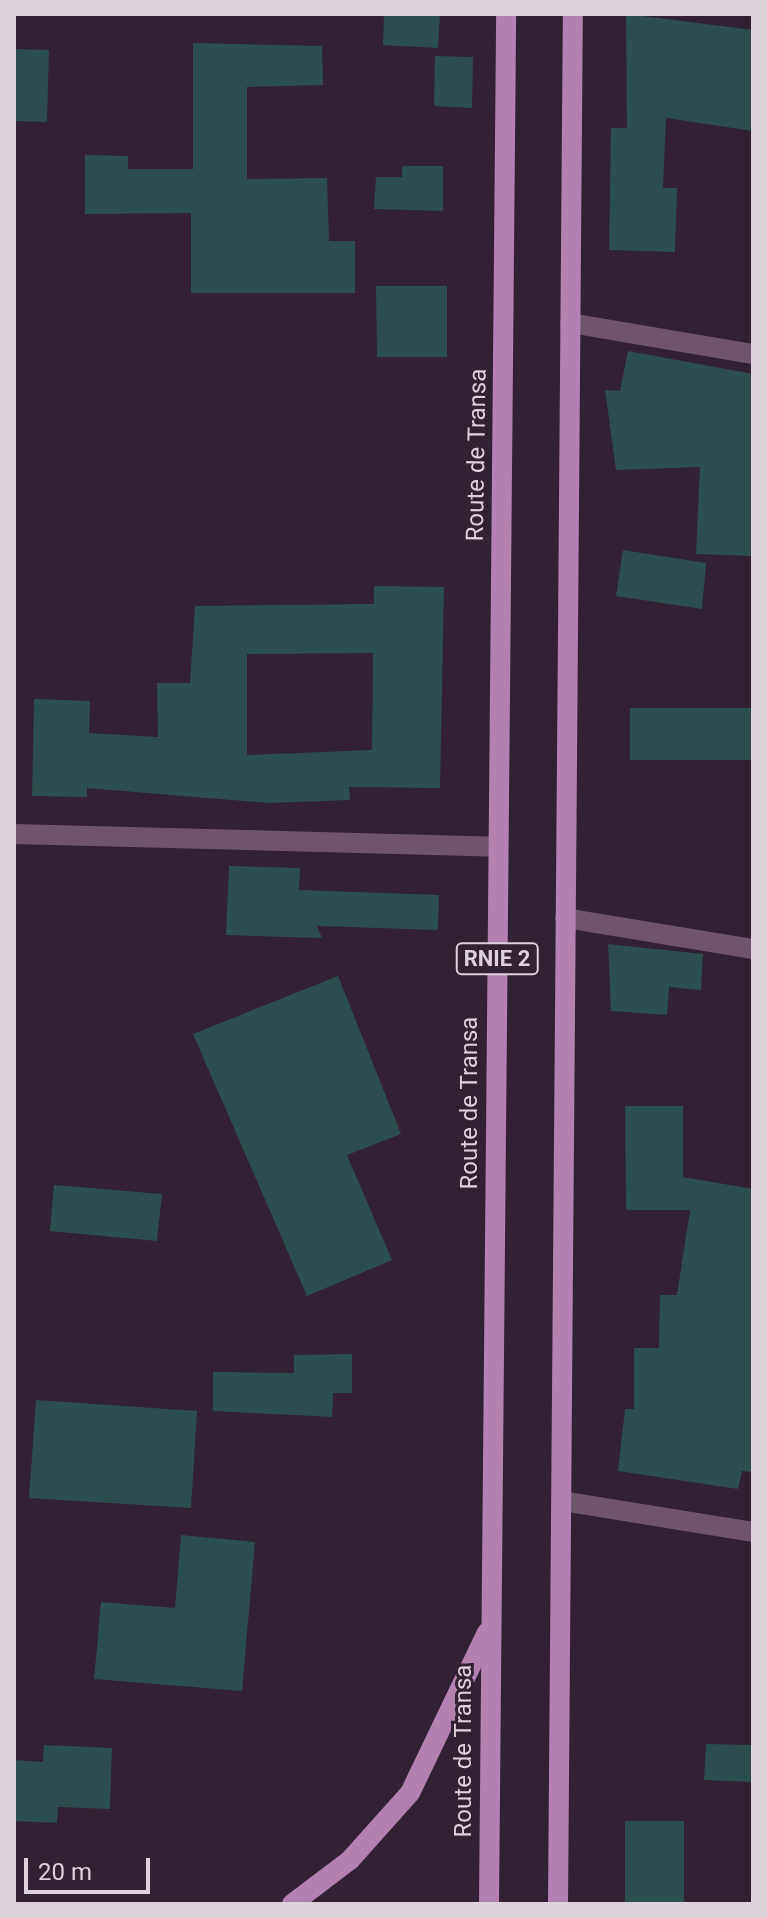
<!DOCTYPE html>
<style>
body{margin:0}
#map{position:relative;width:767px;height:1918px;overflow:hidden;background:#322132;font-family:Roboto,sans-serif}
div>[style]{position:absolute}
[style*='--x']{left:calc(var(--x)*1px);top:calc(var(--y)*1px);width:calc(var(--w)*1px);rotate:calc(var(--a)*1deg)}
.building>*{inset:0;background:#2d4e4e}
.minor>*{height:20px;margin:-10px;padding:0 10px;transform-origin:10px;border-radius:10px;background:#6e556c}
.primary>*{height:20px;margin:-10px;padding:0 10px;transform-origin:10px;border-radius:10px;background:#b380b1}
span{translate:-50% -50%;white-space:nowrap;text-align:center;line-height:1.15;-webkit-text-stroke:6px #322132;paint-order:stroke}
.shield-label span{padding:2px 6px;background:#322132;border:2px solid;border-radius:6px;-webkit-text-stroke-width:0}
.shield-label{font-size:22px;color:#ddd1dc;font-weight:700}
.street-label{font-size:24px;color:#ddd1dc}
.frame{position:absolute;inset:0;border:16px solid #ddd1dc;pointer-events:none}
.scale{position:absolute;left:24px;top:1858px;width:126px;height:36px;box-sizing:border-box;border:4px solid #ddd1dc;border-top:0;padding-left:10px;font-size:24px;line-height:28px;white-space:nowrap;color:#ddd1dc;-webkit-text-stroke:6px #322132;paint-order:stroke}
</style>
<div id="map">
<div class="building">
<div style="clip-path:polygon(384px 14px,440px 14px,438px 48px,383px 45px)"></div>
<div style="clip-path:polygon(626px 14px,753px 30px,753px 131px,666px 118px,663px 188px,677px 188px,675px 252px,609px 250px,611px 128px,627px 128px)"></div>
<div style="clip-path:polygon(193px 43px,322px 46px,323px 85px,247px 87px,247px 179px,327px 178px,329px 241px,355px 241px,355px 293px,191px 293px,191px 213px,85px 214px,85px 155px,128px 156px,128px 169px,193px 169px)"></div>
<div style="clip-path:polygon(14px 49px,49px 50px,47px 122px,14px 121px)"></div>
<div style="clip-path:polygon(435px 56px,473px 57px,472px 108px,434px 106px)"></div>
<div style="clip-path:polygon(402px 166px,443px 166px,443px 211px,374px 209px,376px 177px,402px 177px)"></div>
<div style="clip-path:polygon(376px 286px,447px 286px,447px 357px,377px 357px)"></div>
<div style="clip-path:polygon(628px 351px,753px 374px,753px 556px,696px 554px,700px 467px,616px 470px,605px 390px,620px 391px)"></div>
<div style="clip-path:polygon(623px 550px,706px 563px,702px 609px,616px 596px)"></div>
<div style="clip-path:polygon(evenodd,374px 586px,444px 587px,440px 788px,349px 787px,350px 800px,269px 803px,87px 788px,87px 797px,32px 796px,34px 699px,90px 701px,89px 733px,158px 737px,157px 683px,190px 683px,195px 606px,374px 604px,374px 586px,373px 653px,372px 750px,247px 755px,247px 654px,373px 653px)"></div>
<div style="clip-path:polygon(630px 708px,753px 708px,753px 760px,630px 760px)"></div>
<div style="clip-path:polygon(229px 866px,300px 868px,299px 890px,439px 895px,438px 930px,317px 926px,322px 938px,226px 935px)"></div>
<div style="clip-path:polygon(608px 944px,703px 954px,701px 990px,669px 987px,667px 1015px,611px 1011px)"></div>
<div style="clip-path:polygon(338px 976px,401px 1134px,347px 1155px,392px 1260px,307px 1296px,193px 1034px)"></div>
<div style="clip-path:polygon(625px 1106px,683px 1106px,683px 1177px,753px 1189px,753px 1472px,742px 1471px,738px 1489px,618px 1471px,625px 1409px,634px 1409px,634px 1348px,659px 1348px,660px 1295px,677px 1295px,690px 1210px,626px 1210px)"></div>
<div style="clip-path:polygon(54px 1185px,162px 1194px,157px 1241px,50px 1231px)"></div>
<div style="clip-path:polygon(352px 1354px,352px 1393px,333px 1393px,332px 1417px,213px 1411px,213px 1372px,294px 1373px,294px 1355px)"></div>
<div style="clip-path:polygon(36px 1400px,197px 1411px,191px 1508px,29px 1498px)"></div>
<div style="clip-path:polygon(181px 1535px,255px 1542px,242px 1691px,94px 1679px,101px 1602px,175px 1608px)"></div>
<div style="clip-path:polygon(706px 1744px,753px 1745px,753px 1782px,704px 1780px)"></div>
<div style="clip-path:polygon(44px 1745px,112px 1748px,110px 1809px,58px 1807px,57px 1823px,14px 1821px,14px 1760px,43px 1762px)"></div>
<div style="clip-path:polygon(625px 1821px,684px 1821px,684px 1904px,625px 1904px)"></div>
</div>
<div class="minor">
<div style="--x:570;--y:323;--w:186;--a:9.6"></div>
<div style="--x:14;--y:834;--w:484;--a:1.5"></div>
<div style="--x:565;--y:918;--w:191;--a:9.4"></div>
<div style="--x:562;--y:1501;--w:193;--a:9.2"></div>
</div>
<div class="primary">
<div style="--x:292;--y:1904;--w:73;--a:-37.2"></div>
<div style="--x:350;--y:1860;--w:90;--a:-48.2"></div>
<div style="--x:410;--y:1793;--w:178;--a:-64.4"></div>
<div style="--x:489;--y:1904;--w:1890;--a:-89.48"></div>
<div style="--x:558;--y:1904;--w:1890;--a:-89.55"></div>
</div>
<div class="shield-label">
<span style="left:497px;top:959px">RNIE 2</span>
</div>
<div class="street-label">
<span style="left:477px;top:455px;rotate:-89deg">Route de Transa</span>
<span style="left:470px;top:1103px;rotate:-90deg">Route de Transa</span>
<span style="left:464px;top:1751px;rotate:-90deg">Route de Transa</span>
</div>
<div class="frame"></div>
<div class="scale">20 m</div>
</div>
